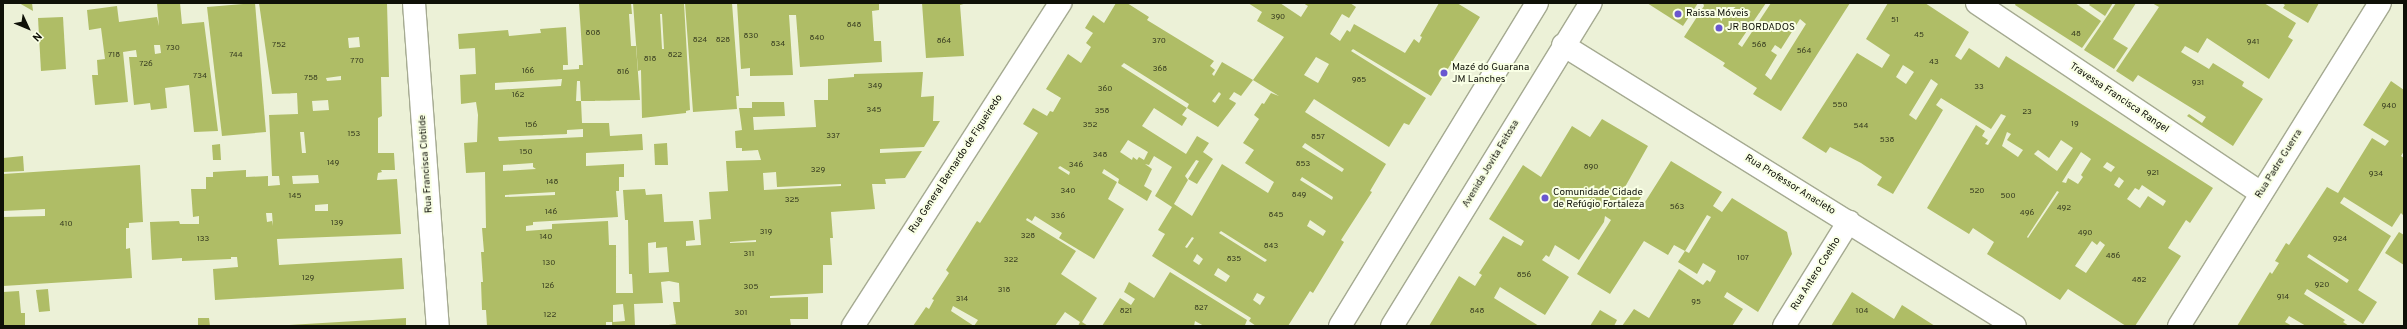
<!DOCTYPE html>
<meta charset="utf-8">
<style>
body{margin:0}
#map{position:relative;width:2407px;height:329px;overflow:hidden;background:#ecf1d7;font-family:Overpass,sans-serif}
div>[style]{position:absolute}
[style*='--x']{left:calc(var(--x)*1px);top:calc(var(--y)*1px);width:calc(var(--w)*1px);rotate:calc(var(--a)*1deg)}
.building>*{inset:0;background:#afbd66}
.roads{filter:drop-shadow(1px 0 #a5aa91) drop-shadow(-1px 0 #a5aa91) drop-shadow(0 1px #a5aa91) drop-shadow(0 -1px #a5aa91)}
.street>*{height:22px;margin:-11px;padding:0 11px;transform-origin:11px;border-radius:11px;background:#fff}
.secondary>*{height:22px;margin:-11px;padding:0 11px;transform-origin:11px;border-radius:11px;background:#fff}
.primary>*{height:22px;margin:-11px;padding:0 11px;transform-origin:11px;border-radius:11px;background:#fff}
.dots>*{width:11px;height:11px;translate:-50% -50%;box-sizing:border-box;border:2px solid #f9ffe5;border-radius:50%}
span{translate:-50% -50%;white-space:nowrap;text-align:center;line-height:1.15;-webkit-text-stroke:4px #f9ffe5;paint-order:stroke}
.number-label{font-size:8px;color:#373c20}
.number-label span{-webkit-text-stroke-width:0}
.poi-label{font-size:10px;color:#0f1108}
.left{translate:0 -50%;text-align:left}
.street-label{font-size:10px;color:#0f1108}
.frame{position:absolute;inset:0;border:4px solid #0f1108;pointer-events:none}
.north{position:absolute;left:8px;top:8px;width:40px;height:40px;-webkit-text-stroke:3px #f9ffe5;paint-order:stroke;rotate:134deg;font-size:11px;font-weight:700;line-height:16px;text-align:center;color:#0f1108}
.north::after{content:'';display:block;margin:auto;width:14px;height:18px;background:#0f1108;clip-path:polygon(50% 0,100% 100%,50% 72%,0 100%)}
</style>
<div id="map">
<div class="building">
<div style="clip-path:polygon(19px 3px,32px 3px,33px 11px)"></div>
<div style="clip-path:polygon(evenodd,157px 3px,180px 3px,182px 24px,204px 22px,218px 131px,194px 132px,189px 85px,165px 88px,167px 108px,151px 110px,150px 103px,134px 105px,129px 57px,137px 57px,136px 50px,123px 52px,128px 102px,95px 105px,92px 75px,98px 75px,97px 60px,105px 59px,101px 28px,89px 30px,87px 10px,117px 6px,119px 22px,157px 17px,159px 26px,157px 3px,154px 45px,160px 45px,161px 53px,155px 54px,154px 45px)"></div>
<div style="clip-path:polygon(255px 3px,266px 132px,222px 136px,207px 7px)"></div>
<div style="clip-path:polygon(evenodd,259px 3px,387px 3px,389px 77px,381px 77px,382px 116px,378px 118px,378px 153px,394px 153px,395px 170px,381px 170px,382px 172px,378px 173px,377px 180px,397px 179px,401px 234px,277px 239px,279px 265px,402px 258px,404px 289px,215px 300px,213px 269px,238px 267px,237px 257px,231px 257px,231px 259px,182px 261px,182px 258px,152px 260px,150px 222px,179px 221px,180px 224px,199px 224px,199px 216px,193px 217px,191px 189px,206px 189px,206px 177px,213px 177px,213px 172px,246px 170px,246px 177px,268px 176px,268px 186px,280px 185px,279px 176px,272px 176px,269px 115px,298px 114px,297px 93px,272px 94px,259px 3px,359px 37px,360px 47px,349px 48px,348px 38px,359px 37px,259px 3px,341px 76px,341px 80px,327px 81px,326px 78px,341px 76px,259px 3px,328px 100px,329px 110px,313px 111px,312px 101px,328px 100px,259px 3px,300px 132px,304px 132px,306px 153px,302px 153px,300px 132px,259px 3px,318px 175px,319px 183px,293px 184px,292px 176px,318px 175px,259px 3px,328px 204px,328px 211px,315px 211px,315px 205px,328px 204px,259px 3px,266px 213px,272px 213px,273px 226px,272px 221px,267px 222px,266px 213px)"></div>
<div style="clip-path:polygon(evenodd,579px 3px,631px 3px,632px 14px,629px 14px,631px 46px,636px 46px,640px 100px,581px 101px,582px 123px,609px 123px,610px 136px,642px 134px,643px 150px,586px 153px,586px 166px,624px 164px,624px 177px,619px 177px,619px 191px,616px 191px,618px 217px,533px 222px,533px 225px,526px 226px,526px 231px,552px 229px,552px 224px,608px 221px,609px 245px,616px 245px,616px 293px,633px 293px,632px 274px,629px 274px,628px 220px,625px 220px,623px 190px,645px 189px,646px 195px,662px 194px,664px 222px,693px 221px,695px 240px,686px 241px,686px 246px,701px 245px,699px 220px,711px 219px,709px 192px,728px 191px,726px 161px,761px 160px,758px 150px,742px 151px,742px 148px,736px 148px,735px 131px,742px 130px,739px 108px,752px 108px,752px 102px,784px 102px,785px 116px,753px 117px,754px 130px,816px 127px,814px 100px,828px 100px,828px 79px,854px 77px,854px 74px,923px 72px,921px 97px,934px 96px,933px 121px,940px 121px,924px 147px,880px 149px,880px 153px,922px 151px,905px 178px,885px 179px,886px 184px,872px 184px,875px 209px,831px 212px,833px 238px,830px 238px,832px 265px,823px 265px,823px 293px,770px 296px,770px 298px,808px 297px,808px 319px,790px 319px,791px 326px,661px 326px,676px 324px,673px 302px,680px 302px,679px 283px,669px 281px,661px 282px,663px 303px,634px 304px,635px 326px,612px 326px,612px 322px,606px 322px,606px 326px,487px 326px,486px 310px,482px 310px,481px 282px,483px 282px,481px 252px,484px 252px,482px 228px,486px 228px,485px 172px,466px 173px,464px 143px,477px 142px,478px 115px,476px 102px,461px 104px,460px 75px,476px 74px,475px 48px,459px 49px,458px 34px,508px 30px,509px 36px,541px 33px,540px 29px,566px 27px,568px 65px,563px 65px,563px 70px,579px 69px,579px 65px,583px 65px,579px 3px,562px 79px,561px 86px,495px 90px,495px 83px,562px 79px,579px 3px,577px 81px,580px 81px,581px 101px,576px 101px,577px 81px,579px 3px,583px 129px,583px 137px,499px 141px,498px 137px,567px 134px,567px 130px,583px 129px,579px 3px,533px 163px,533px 167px,536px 169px,503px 171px,503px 165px,533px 163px,579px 3px,776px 172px,777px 187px,841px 184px,841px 186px,764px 190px,763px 173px,776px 172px,579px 3px,555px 192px,555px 195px,505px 197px,505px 195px,555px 192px,579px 3px,756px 240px,756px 242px,730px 243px,730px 242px,756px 240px,579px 3px,656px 242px,656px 248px,667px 247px,669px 272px,649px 273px,648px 243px,656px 242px,579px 3px,623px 304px,625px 321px,613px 322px,613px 305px,623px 304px)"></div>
<div style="clip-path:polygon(evenodd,633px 3px,684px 3px,690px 110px,686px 111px,686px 113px,642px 118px,641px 70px,638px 71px,633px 3px,660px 14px,662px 14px,664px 49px,662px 49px,660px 14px)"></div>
<div style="clip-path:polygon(685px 3px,732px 3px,739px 96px,736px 96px,737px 109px,693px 112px)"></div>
<div style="clip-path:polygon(737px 3px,879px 3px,879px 10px,872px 11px,874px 41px,881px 41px,882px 62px,800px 67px,796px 15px,789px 15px,793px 75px,750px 76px,750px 68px,741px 69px)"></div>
<div style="clip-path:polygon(922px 3px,967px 3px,960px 5px,964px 56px,926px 58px)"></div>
<div style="clip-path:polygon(evenodd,1116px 3px,1127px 3px,1149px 17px,1147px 20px,1214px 61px,1210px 66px,1215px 70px,1212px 74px,1214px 76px,1222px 62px,1253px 80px,1241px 96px,1234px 92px,1229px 99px,1236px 103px,1235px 105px,1218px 127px,1187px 108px,1189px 104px,1124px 63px,1121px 66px,1187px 108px,1182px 115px,1187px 118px,1182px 126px,1154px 108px,1142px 126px,1186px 154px,1197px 136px,1209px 143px,1203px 152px,1213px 159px,1197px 184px,1188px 179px,1199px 161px,1196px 160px,1185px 176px,1188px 180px,1174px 204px,1192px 216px,1222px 164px,1268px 193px,1274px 182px,1245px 163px,1254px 150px,1243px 143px,1259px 119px,1254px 115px,1262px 103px,1264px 104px,1271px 93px,1279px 96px,1253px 80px,1284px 37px,1257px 21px,1262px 12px,1248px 3px,1280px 3px,1301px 17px,1308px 6px,1303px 3px,1350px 3px,1356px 7px,1349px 18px,1342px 14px,1330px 34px,1340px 41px,1347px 30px,1350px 32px,1354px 24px,1405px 53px,1414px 39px,1419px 43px,1422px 37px,1420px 36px,1439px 3px,1457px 3px,1480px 17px,1431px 96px,1353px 49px,1351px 51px,1426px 98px,1409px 125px,1404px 123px,1389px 147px,1314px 99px,1305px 112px,1386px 164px,1370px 191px,1372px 192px,1341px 240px,1344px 242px,1313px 293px,1310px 291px,1288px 326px,1256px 326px,1249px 321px,1251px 318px,1152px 256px,1165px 234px,1158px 230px,1172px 207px,1155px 196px,1172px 167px,1154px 156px,1149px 165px,1145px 164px,1152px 169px,1144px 186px,1152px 191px,1147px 201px,1118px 183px,1119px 179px,1104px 169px,1102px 173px,1117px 182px,1108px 199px,1124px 209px,1094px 259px,1059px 238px,1062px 233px,1035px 216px,1032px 221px,1027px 218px,1026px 220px,1076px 251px,1061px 274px,1097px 298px,1082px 322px,1088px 326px,1078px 326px,1080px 322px,1065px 312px,1055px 326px,974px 326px,978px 320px,953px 306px,951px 311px,974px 326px,913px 326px,926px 307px,929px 309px,934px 300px,932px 299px,949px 273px,946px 270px,977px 221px,980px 223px,1038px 133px,1023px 124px,1033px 108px,1047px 116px,1050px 111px,1053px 112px,1061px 98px,1046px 89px,1068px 54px,1081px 63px,1091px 47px,1086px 43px,1093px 33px,1085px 28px,1093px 15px,1104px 23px,1116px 3px,1316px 57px,1329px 64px,1318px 83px,1304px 75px,1316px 57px,1116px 3px,1219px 92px,1221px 94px,1215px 103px,1212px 101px,1219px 92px,1116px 3px,1128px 140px,1148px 152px,1144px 160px,1139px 157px,1137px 160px,1133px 157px,1132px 160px,1120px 152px,1128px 140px,1116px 3px,1305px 143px,1344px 169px,1342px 172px,1302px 147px,1305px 143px,1116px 3px,1060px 166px,1070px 172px,1069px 175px,1058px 168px,1060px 166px,1116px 3px,1302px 177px,1333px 197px,1332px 200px,1300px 180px,1302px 177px,1116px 3px,1310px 220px,1326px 231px,1323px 236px,1307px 226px,1310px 220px,1116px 3px,1221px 231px,1267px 260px,1265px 262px,1219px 233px,1221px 231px,1116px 3px,1192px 237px,1194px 238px,1187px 248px,1185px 247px,1192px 237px,1116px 3px,1197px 254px,1203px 259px,1199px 265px,1193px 261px,1197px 254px,1116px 3px,1218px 268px,1230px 276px,1226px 282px,1214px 275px,1218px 268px,1116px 3px,1257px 293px,1265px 297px,1260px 305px,1253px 300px,1257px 293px)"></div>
<div style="clip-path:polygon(1647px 3px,1698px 3px,1683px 26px)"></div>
<div style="clip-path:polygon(evenodd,1703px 3px,1766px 3px,1738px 44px,1742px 47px,1771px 3px,1850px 3px,1781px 111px,1753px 94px,1757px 88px,1723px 66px,1725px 63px,1684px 37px,1704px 6px,1703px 3px,1800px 19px,1806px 24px,1771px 80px,1765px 75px,1777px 55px,1771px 51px,1775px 45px,1781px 49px,1800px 19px)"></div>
<div style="clip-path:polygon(evenodd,1888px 3px,1925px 3px,1969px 32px,1955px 56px,1961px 60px,1969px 48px,1999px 68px,2006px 56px,2213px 188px,2190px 223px,2186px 220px,2168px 248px,2181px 256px,2135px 326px,2126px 326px,2068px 289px,2060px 300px,1987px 254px,1994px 242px,1973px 228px,1969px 234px,1927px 208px,1976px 125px,1985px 131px,1982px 136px,1988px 140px,1985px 144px,1988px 145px,2006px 116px,2001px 114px,1991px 129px,1941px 98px,1936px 105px,1943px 110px,1893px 194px,1877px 185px,1882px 177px,1861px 163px,1830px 147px,1826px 153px,1802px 138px,1857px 53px,1882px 68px,1890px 55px,1866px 39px,1888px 3px,1903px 65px,1914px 72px,1906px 84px,1896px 77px,1903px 65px,1888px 3px,1931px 79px,1938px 84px,1916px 120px,1909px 115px,1931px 79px,1888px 3px,2007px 132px,2011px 134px,2007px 140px,2023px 150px,2018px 157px,2002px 146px,2007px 132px,1888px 3px,2061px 140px,2073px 148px,2057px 171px,2034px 154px,2038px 150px,2049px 158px,2061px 140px,1888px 3px,2081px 152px,2091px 159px,2081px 175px,2083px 177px,2078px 184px,2068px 178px,2066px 183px,2062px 182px,2081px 152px,1888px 3px,2107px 162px,2115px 167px,2111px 172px,2103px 167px,2107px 162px,1888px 3px,2119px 177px,2124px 181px,2119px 188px,2114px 185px,2119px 177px,1888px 3px,2142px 185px,2166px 201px,2163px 206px,2148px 196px,2140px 208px,2127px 199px,2135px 188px,2139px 190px,2142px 185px,1888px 3px,2057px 191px,2059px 192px,2028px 238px,2027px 237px,2057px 191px,1888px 3px,2092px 241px,2097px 245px,2100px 241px,2105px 245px,2086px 273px,2075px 266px,2092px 241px)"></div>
<div style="clip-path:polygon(2016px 3px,2075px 3px,2101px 21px,2082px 48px,2015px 5px)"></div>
<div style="clip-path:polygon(2091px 3px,2113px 3px,2105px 16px,2089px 5px)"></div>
<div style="clip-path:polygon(2116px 3px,2136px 3px,2113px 39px,2128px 48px,2114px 69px,2084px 50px)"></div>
<div style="clip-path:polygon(2152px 3px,2264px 3px,2296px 23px,2288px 37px,2293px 40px,2269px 79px,2207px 38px,2198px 53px,2185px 46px,2181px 52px,2209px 69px,2213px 63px,2244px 82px,2242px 86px,2263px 99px,2233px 146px,2187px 116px,2189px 114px,2202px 123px,2206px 117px,2138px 75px,2133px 82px,2116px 71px,2159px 7px)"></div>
<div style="clip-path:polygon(2282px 3px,2319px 3px,2308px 23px,2283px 8px,2285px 5px)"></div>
<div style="clip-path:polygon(63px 17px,66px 69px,41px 71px,38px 18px)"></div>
<div style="clip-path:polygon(evenodd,2391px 81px,2404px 90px,2404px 151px,2401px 156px,2404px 158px,2404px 216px,2401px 213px,2392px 227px,2344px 197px,2340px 203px,2391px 236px,2358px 290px,2377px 302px,2363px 324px,2307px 289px,2304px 294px,2345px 320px,2343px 322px,2349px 326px,2306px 326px,2289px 316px,2285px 322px,2292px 326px,2237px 326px,2270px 272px,2272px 274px,2279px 263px,2275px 261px,2286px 243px,2289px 245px,2327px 187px,2338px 193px,2372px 138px,2385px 146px,2389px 141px,2363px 125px,2391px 81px,2309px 254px,2349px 280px,2347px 283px,2307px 257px,2309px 254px)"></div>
<div style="clip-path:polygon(1602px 119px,1648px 146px,1625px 187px,1641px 197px,1634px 207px,1640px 210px,1671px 161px,1722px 192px,1713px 206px,1722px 212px,1732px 198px,1787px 232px,1792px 254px,1758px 312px,1727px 292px,1724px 297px,1743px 309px,1732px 326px,1622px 326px,1634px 309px,1649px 318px,1679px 269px,1703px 285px,1707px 280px,1710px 282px,1716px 271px,1703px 263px,1697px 274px,1678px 262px,1685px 251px,1689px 253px,1711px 217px,1707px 215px,1685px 251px,1674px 245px,1668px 255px,1644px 241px,1610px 294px,1577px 274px,1611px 220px,1605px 216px,1604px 222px,1579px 260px,1555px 245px,1549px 257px,1546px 255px,1542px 260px,1569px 277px,1545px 315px,1500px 287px,1494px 298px,1539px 326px,1429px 326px,1459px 276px,1475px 286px,1482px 275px,1479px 273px,1503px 236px,1521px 246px,1524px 241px,1489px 219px,1523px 165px,1541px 177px,1572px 126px,1590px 137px)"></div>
<div style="clip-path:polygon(667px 143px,668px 165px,655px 165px,654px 144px)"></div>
<div style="clip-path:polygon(220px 144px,221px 160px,213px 160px,212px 145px)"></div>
<div style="clip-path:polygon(23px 156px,24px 171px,3px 172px,3px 158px)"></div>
<div style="clip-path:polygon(140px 165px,143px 222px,129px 223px,129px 228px,126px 228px,126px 249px,130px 248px,132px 278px,3px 286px,3px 217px,45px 216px,45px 209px,3px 211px,3px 174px)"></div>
<div style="clip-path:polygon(2399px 232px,2404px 235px,2404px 265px,2385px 253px)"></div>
<div style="clip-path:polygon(1170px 272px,1247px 320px,1245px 325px,1247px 326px,1204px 326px,1195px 321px,1194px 326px,1102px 326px,1120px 298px,1131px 305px,1135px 299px,1124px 292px,1129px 282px,1154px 298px)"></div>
<div style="clip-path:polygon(48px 289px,50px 311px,39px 312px,36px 290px)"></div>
<div style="clip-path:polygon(19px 291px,21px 313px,25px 313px,25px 326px,3px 326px,3px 292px)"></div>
<div style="clip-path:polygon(1852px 292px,1894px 319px,1902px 305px,1935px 326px,1831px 326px)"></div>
<div style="clip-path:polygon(1600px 310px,1617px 320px,1614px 326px,1590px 326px)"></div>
<div style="clip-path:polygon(198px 318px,209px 318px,210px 326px,198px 326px)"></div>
<div style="clip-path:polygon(406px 318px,406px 326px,289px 326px,289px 325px)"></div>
</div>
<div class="roads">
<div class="street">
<div style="--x:1977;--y:3;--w:342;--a:33.8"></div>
<div style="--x:1563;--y:45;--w:532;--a:31.87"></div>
<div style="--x:1784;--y:326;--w:123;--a:-58.2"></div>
<div style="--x:2179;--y:326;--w:380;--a:-58.1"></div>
</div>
<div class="secondary">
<div style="--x:414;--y:3;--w:324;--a:85.8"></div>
<div style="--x:853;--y:326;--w:384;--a:-57.3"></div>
</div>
<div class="primary">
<div style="--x:1340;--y:326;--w:378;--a:-58.6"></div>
<div style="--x:1392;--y:326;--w:379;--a:-58.4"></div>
</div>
</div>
<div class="dots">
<div style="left:1678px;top:14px;background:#6957d0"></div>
<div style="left:1719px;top:28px;background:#6957d0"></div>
<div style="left:1444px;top:73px;background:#6957d0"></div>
<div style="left:1545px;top:198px;background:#6957d0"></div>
</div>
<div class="number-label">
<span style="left:1278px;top:18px">390</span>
<span style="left:1895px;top:21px">51</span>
<span style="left:854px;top:26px">848</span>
<span style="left:593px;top:34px">808</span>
<span style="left:2076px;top:35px">48</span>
<span style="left:1919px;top:36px">45</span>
<span style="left:751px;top:37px">830</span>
<span style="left:817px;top:39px">840</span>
<span style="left:700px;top:41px">824</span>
<span style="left:723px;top:41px">828</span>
<span style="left:944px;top:42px">864</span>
<span style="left:1159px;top:42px">370</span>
<span style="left:2253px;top:43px">941</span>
<span style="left:778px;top:45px">834</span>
<span style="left:279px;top:46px">752</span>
<span style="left:1759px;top:46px">568</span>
<span style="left:173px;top:49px">730</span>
<span style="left:1804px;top:52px">564</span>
<span style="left:114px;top:56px">718</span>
<span style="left:236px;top:56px">744</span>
<span style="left:675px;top:56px">822</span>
<span style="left:650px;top:60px">818</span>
<span style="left:357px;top:62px">770</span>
<span style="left:1934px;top:63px">43</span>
<span style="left:146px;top:65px">726</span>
<span style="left:1160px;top:70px">368</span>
<span style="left:528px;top:72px">166</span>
<span style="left:623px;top:73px">816</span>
<span style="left:200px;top:77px">734</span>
<span style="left:311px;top:79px">758</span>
<span style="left:1359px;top:81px">985</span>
<span style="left:2198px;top:84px">931</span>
<span style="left:875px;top:87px">349</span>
<span style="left:1979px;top:88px">33</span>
<span style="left:1105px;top:90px">360</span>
<span style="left:518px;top:96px">162</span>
<span style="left:1840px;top:106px">550</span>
<span style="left:2389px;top:107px">940</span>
<span style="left:874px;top:111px">345</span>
<span style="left:1102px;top:112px">358</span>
<span style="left:2027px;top:113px">23</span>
<span style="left:2075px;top:125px">19</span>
<span style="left:531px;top:126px">156</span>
<span style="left:1090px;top:126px">352</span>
<span style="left:1861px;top:127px">544</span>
<span style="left:354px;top:135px">153</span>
<span style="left:833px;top:137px">337</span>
<span style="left:1318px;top:138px">857</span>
<span style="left:1887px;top:141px">538</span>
<span style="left:526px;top:153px">150</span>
<span style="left:1100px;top:156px">348</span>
<span style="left:333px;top:164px">149</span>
<span style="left:1303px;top:165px">853</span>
<span style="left:1076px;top:166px">346</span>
<span style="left:1591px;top:168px">890</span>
<span style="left:818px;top:171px">329</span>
<span style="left:2153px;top:174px">921</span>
<span style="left:2376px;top:175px">934</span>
<span style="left:552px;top:183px">148</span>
<span style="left:1068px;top:192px">340</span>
<span style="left:1977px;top:192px">520</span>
<span style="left:1299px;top:196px">849</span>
<span style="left:295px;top:197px">145</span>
<span style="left:2008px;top:197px">500</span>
<span style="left:792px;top:201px">325</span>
<span style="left:1677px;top:208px">563</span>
<span style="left:2064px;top:209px">492</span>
<span style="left:551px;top:213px">146</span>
<span style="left:2027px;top:214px">496</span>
<span style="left:1276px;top:216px">845</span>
<span style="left:1058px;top:217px">336</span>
<span style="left:337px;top:224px">139</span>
<span style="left:66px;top:225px">410</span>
<span style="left:766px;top:233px">319</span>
<span style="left:2085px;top:234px">490</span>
<span style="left:1028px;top:237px">328</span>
<span style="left:546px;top:238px">140</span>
<span style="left:203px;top:240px">133</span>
<span style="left:2340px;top:240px">924</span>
<span style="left:1271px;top:247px">843</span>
<span style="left:749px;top:255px">311</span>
<span style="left:2113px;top:257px">486</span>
<span style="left:1743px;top:259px">107</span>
<span style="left:1234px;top:260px">835</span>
<span style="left:1011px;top:261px">322</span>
<span style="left:549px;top:264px">130</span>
<span style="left:1524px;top:276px">856</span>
<span style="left:308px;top:279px">129</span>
<span style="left:2139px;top:281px">482</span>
<span style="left:2322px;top:286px">920</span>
<span style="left:548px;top:287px">126</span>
<span style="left:751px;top:288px">305</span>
<span style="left:1004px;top:291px">318</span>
<span style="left:2283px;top:298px">914</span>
<span style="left:962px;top:300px">314</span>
<span style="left:1696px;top:303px">95</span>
<span style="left:1201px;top:309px">827</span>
<span style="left:1126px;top:312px">821</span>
<span style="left:1477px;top:312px">848</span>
<span style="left:1862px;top:312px">104</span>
<span style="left:741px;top:314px">301</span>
<span style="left:550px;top:316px">122</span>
</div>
<div class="poi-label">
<span class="left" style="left:1686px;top:14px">Raissa Móveis</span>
<span class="left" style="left:1727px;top:28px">JR BORDADOS</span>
<span class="left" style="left:1452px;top:73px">Mazé do Guarana<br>JM Lanches</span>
<span class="left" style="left:1553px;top:198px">Comunidade Cidade<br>de Refúgio Fortaleza</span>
</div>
<div class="street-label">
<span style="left:2119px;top:98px;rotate:34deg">Travessa Francisca Rangel</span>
<span style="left:426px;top:164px;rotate:-94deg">Rua Francisca Clotilde</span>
<span style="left:956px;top:164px;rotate:-57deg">Rua General Bernardo de Figueiredo</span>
<span style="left:1491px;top:164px;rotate:-59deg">Avenida Jovita Feitosa</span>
<span style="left:2279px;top:164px;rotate:-58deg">Rua Padre Guerra</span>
<span style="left:1790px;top:185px;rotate:32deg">Rua Professor Anacleto</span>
<span style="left:1816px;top:274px;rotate:-58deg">Rua Antero Coelho</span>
</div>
<div class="frame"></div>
<div class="north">N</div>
</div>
